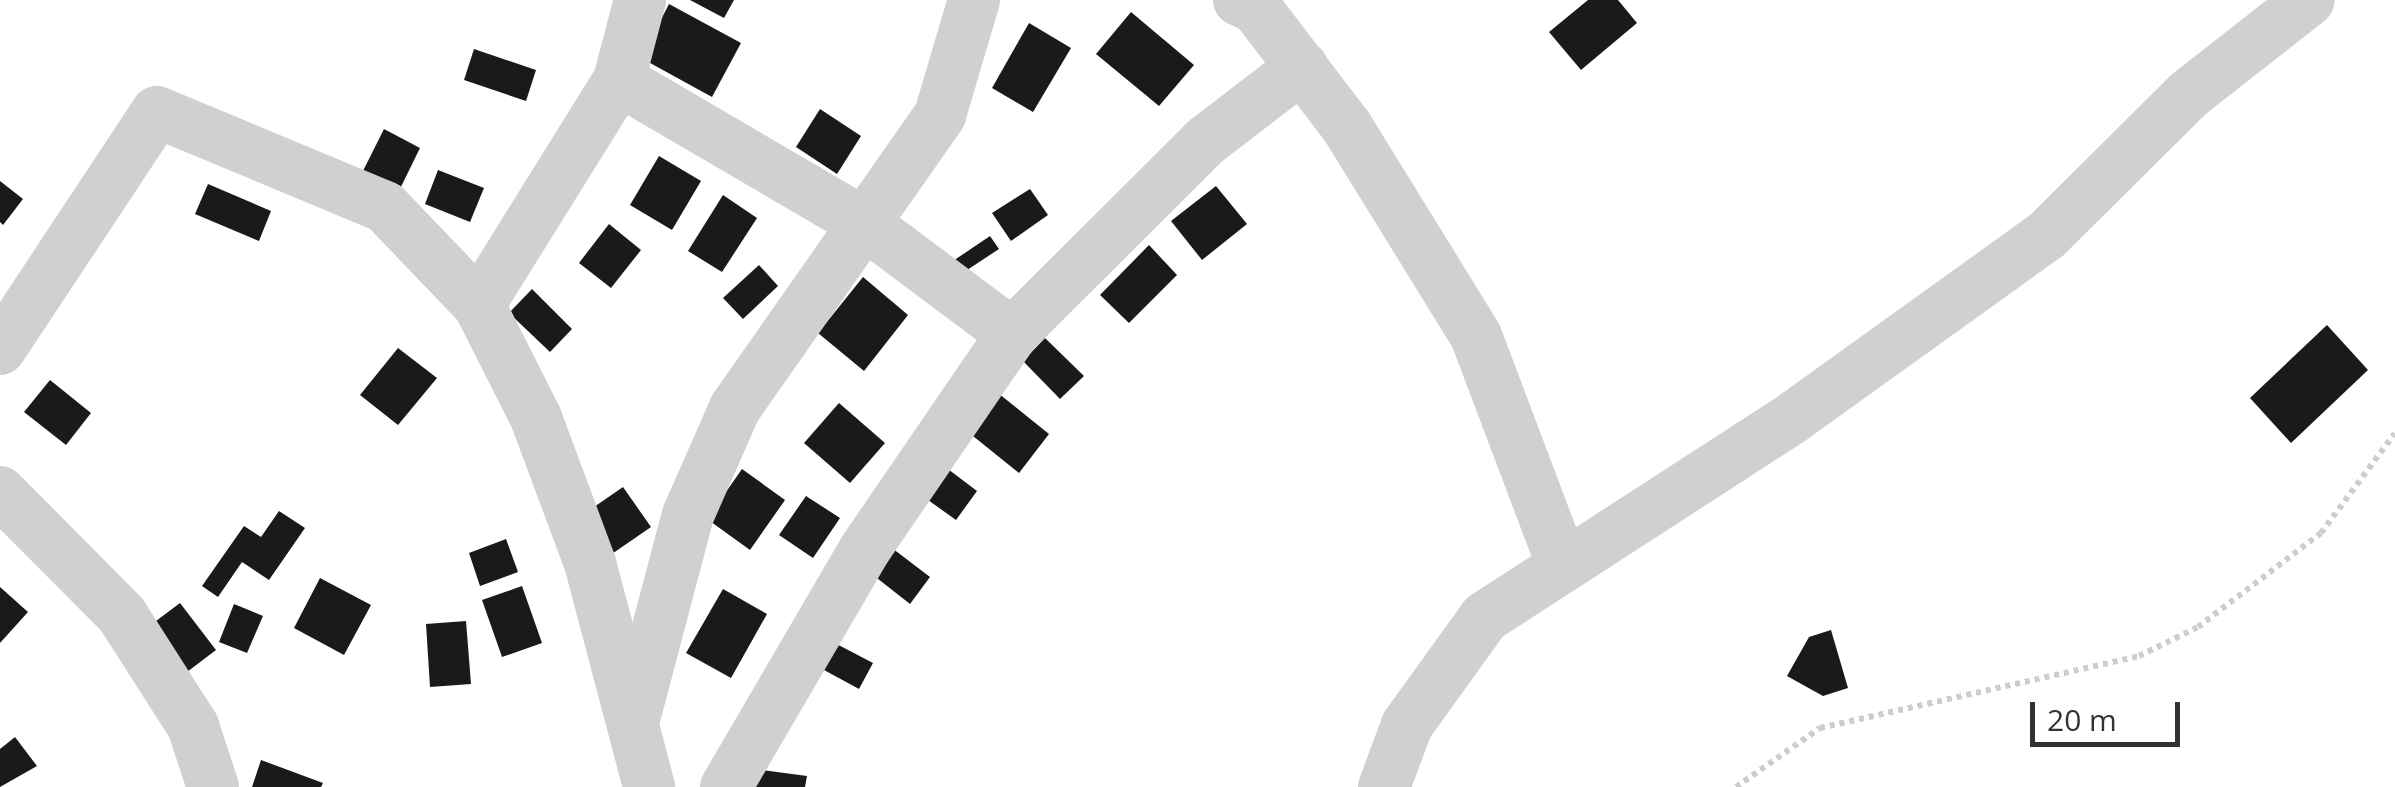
<!DOCTYPE html>
<style>
body{margin:0}
#map{position:relative;width:2395px;height:787px;overflow:hidden;background:#fff;font-family:"Open Sans",sans-serif}
div>[style]{position:absolute}
[style*='--x']{left:calc(var(--x)*1px);top:calc(var(--y)*1px);width:calc(var(--w)*1px);rotate:calc(var(--a)*1deg)}
.building>*{inset:0;background:#1a1a1a}
.path>*{height:6px;margin-top:-3px;transform-origin:0;background:repeating-linear-gradient(90deg,#cdcdcd 0 5px,transparent 0 10px)}
.minor>*{height:52px;margin:-26px;padding:0 26px;transform-origin:26px;border-radius:26px;background:#d0d0d0}
span{translate:-50% -50%;white-space:nowrap;text-align:center;line-height:1.15;-webkit-text-stroke:10px #fff;paint-order:stroke}
.scale{position:absolute;left:2030px;top:702px;width:150px;height:45px;box-sizing:border-box;border:5px solid #333;border-top:0;padding-left:12px;font-size:30px;line-height:35px;white-space:nowrap;color:#333;-webkit-text-stroke:8px #fff;paint-order:stroke}
</style>
<div id="map">
<div class="building">
<div style="clip-path:polygon(690px 0,734px 0,724px 18px)"></div>
<div style="clip-path:polygon(1588px 0,1618px 0,1637px 23px,1581px 70px,1549px 32px)"></div>
<div style="clip-path:polygon(669px 4px,741px 43px,712px 97px,641px 58px)"></div>
<div style="clip-path:polygon(1131px 12px,1194px 65px,1159px 106px,1096px 54px)"></div>
<div style="clip-path:polygon(1029px 23px,1071px 48px,1033px 112px,992px 88px)"></div>
<div style="clip-path:polygon(474px 49px,536px 70px,526px 101px,464px 80px)"></div>
<div style="clip-path:polygon(820px 109px,861px 136px,837px 174px,796px 147px)"></div>
<div style="clip-path:polygon(384px 129px,420px 148px,396px 197px,359px 179px)"></div>
<div style="clip-path:polygon(659px 156px,701px 181px,672px 230px,630px 205px)"></div>
<div style="clip-path:polygon(438px 170px,484px 188px,470px 222px,425px 204px)"></div>
<div style="clip-path:polygon(0 181px,23px 199px,3px 225px,0 222px)"></div>
<div style="clip-path:polygon(208px 184px,271px 211px,259px 241px,195px 214px)"></div>
<div style="clip-path:polygon(1216px 186px,1247px 224px,1202px 260px,1171px 221px)"></div>
<div style="clip-path:polygon(1030px 189px,1048px 215px,1011px 241px,992px 213px)"></div>
<div style="clip-path:polygon(723px 195px,757px 218px,722px 272px,688px 251px)"></div>
<div style="clip-path:polygon(609px 224px,641px 250px,611px 288px,579px 263px)"></div>
<div style="clip-path:polygon(990px 236px,999px 249px,958px 276px,950px 263px)"></div>
<div style="clip-path:polygon(1149px 245px,1177px 275px,1129px 323px,1100px 295px)"></div>
<div style="clip-path:polygon(759px 265px,778px 286px,743px 319px,723px 298px)"></div>
<div style="clip-path:polygon(863px 277px,908px 315px,864px 371px,818px 333px)"></div>
<div style="clip-path:polygon(532px 289px,572px 329px,550px 352px,509px 313px)"></div>
<div style="clip-path:polygon(2327px 325px,2368px 370px,2291px 443px,2250px 398px)"></div>
<div style="clip-path:polygon(1045px 338px,1084px 376px,1060px 399px,1023px 361px)"></div>
<div style="clip-path:polygon(398px 348px,437px 378px,398px 425px,360px 395px)"></div>
<div style="clip-path:polygon(50px 380px,91px 413px,66px 445px,24px 412px)"></div>
<div style="clip-path:polygon(998px 393px,1049px 434px,1019px 473px,968px 432px)"></div>
<div style="clip-path:polygon(839px 403px,885px 443px,850px 483px,804px 443px)"></div>
<div style="clip-path:polygon(936px 460px,977px 491px,956px 520px,914px 490px)"></div>
<div style="clip-path:polygon(742px 469px,785px 500px,750px 550px,707px 519px)"></div>
<div style="clip-path:polygon(623px 487px,651px 527px,606px 558px,578px 518px)"></div>
<div style="clip-path:polygon(806px 496px,840px 518px,813px 558px,779px 535px)"></div>
<div style="clip-path:polygon(279px 511px,305px 528px,269px 580px,242px 562px,218px 597px,202px 586px,244px 526px,261px 537px)"></div>
<div style="clip-path:polygon(506px 539px,518px 572px,480px 586px,469px 553px)"></div>
<div style="clip-path:polygon(888px 545px,930px 577px,910px 604px,868px 571px)"></div>
<div style="clip-path:polygon(320px 578px,371px 605px,344px 655px,294px 628px)"></div>
<div style="clip-path:polygon(522px 586px,542px 643px,502px 657px,482px 600px)"></div>
<div style="clip-path:polygon(0 587px,28px 612px,0 643px)"></div>
<div style="clip-path:polygon(723px 589px,767px 614px,731px 678px,686px 653px)"></div>
<div style="clip-path:polygon(180px 603px,216px 650px,183px 675px,148px 627px)"></div>
<div style="clip-path:polygon(234px 604px,263px 616px,247px 653px,219px 642px)"></div>
<div style="clip-path:polygon(466px 621px,471px 684px,430px 687px,426px 624px)"></div>
<div style="clip-path:polygon(1831px 630px,1848px 688px,1823px 696px,1787px 676px,1809px 637px)"></div>
<div style="clip-path:polygon(827px 639px,873px 663px,859px 689px,813px 664px)"></div>
<div style="clip-path:polygon(15px 737px,37px 766px,0 787px,0 749px)"></div>
<div style="clip-path:polygon(261px 760px,323px 783px,321px 787px,252px 787px)"></div>
<div style="clip-path:polygon(755px 769px,807px 776px,805px 787px,753px 787px)"></div>
</div>
<div class="path">
<div style="--x:1736;--y:787;--w:103;--a:-35.1"></div>
<div style="--x:1820;--y:728;--w:327;--a:-12.7"></div>
<div style="--x:2139;--y:656;--w:66;--a:-26.2"></div>
<div style="--x:2198;--y:627;--w:155;--a:-37.4"></div>
<div style="--x:2321;--y:533;--w:124;--a:-53.5"></div>
</div>
<div class="minor">
<div style="--x:1239;--y:0;--w:19;--a:25"></div>
<div style="--x:1256;--y:8;--w:150;--a:52.6"></div>
<div style="--x:1347;--y:127;--w:246;--a:58.3"></div>
<div style="--x:1476;--y:336;--w:246;--a:69.3"></div>
<div style="--x:619;--y:80;--w:83;--a:-75.3"></div>
<div style="--x:479;--y:305;--w:265;--a:-58.1"></div>
<div style="--x:619;--y:80;--w:285;--a:30.3"></div>
<div style="--x:865;--y:224;--w:184;--a:36.8"></div>
<div style="--x:0;--y:349;--w:284;--a:-56.5"></div>
<div style="--x:157;--y:112;--w:247;--a:22.6"></div>
<div style="--x:385;--y:207;--w:136;--a:46.2"></div>
<div style="--x:479;--y:305;--w:127;--a:63.2"></div>
<div style="--x:536;--y:418;--w:155;--a:69.6"></div>
<div style="--x:590;--y:563;--w:232;--a:75.2"></div>
<div style="--x:0;--y:492;--w:173;--a:45.2"></div>
<div style="--x:122;--y:615;--w:132;--a:57.4"></div>
<div style="--x:193;--y:726;--w:64;--a:71.8"></div>
<div style="--x:635;--y:715;--w:207;--a:-75.2"></div>
<div style="--x:688;--y:515;--w:117;--a:-66.3"></div>
<div style="--x:735;--y:408;--w:358;--a:-55"></div>
<div style="--x:940;--y:115;--w:120;--a:-73.5"></div>
<div style="--x:726;--y:787;--w:276;--a:-59.7"></div>
<div style="--x:865;--y:549;--w:260;--a:-55.6"></div>
<div style="--x:1012;--y:334;--w:275;--a:-44.9"></div>
<div style="--x:1207;--y:140;--w:120;--a:-37.5"></div>
<div style="--x:1384;--y:787;--w:66;--a:-69.6"></div>
<div style="--x:1407;--y:725;--w:133;--a:-54.2"></div>
<div style="--x:1485;--y:617;--w:364;--a:-32.9"></div>
<div style="--x:1791;--y:419;--w:315;--a:-35.7"></div>
<div style="--x:2047;--y:235;--w:200;--a:-44.8"></div>
<div style="--x:2189;--y:94;--w:152;--a:-38.1"></div>
</div>
<div class="scale">20 m</div>
</div>
